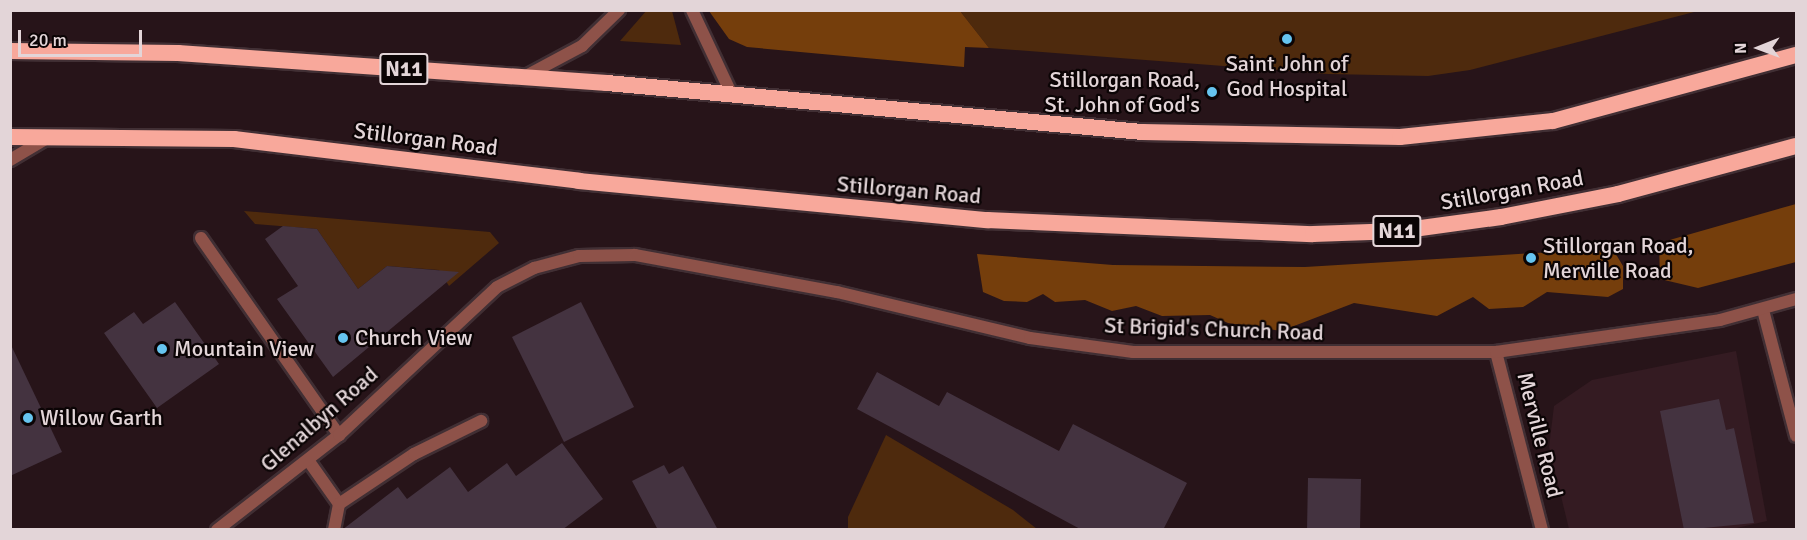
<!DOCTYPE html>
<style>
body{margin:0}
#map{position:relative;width:1807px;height:540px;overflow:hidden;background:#271419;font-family:Signika,sans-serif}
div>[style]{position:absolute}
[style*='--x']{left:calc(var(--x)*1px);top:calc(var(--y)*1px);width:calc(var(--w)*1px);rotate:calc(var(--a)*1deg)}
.built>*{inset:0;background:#341b22}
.green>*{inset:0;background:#4e2a0d}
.forest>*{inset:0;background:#753e0c}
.building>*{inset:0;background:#443340}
.roads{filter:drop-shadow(2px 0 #412f34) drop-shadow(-2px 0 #412f34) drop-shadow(0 2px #412f34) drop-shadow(0 -2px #412f34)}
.service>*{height:12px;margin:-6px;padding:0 6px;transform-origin:6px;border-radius:6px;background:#8e5249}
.minor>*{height:12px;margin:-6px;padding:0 6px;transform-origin:6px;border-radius:6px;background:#8e5249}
.tertiary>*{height:12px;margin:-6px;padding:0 6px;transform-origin:6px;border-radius:6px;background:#8e5249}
.trunk>*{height:16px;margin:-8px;padding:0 8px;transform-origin:8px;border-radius:8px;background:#f8a89b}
.dots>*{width:16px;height:16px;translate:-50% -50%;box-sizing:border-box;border:3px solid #0b0405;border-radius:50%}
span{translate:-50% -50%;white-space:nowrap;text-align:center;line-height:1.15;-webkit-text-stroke:4.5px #0b0405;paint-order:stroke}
.shield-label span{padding:2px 4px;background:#0b0405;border:2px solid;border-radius:4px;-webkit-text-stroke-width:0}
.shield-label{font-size:21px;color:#e3d5d8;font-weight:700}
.poi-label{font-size:22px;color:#e3d5d8}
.right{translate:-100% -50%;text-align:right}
.left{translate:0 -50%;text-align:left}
.street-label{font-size:22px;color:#e3d5d8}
.frame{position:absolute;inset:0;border:12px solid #e3d5d8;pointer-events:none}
.north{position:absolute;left:1729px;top:18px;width:60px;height:60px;-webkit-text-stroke:4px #0b0405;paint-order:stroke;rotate:269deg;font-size:16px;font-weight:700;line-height:24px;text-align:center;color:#e3d5d8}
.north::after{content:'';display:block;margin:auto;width:21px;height:27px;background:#e3d5d8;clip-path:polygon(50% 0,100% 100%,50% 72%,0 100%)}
.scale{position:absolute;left:18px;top:30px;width:124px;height:27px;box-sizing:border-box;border:3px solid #e3d5d8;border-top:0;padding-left:8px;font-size:18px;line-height:21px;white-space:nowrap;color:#e3d5d8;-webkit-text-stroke:4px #0b0405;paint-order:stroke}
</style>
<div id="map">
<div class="built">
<div style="clip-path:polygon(1736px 351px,1767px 521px,1728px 530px,1569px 529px,1549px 447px,1554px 406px,1592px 380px)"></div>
</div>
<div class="green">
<div style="clip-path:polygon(647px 10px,672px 11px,681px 45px,620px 41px)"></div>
<div style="clip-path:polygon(960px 11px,1698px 11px,1470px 70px,1428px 76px,1328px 74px,989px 48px)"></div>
<div style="clip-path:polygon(244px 211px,490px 232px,499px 243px,449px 286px,439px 270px,387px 266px,358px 289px,317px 229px,255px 224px)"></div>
<div style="clip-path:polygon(886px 435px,1013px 510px,1037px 529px,848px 529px,848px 517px)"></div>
</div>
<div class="forest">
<div style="clip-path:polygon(709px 11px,960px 11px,989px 48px,965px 47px,964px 67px,747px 47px,729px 39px)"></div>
<div style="clip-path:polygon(1796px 204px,1796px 262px,1698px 288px,1660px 279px,1659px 243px)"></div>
<div style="clip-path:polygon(1585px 250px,1614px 251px,1623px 266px,1623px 289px,1608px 297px,1547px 292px,1523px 307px,1489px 309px,1473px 297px,1437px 316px,1354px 303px,1281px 331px,1228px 323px,1210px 315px,1162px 316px,1136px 306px,1112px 311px,1085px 300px,1055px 302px,1043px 294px,1027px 302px,1004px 301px,983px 292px,977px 254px,1113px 265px,1305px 267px)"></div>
</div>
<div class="building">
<div style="clip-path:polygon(283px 226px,317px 229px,358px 289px,387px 266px,459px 272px,333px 377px,277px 299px,298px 286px,265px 239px)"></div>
<div style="clip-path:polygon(175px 302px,219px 364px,157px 408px,104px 333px,134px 312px,143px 324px)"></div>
<div style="clip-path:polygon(581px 302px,634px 407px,564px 442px,512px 337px)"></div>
<div style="clip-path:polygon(10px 343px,62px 452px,10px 476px)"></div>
<div style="clip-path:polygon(877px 372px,939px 406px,947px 392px,1059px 451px,1073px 424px,1187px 483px,1163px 530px,1082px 530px,857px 409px)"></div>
<div style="clip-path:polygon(1719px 399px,1726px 430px,1734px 428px,1754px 523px,1684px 530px,1660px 411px)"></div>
<div style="clip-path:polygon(562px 443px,603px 499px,562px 530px,342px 530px,398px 487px,407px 499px,450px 467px,468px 492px,507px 463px,516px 476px)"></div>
<div style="clip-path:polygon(664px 465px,669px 474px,683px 466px,718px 530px,658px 530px,632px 481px)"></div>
<div style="clip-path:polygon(1308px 478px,1361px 479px,1360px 530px,1307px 530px)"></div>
</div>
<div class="roads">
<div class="service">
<div style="--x:201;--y:238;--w:241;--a:55"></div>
<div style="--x:308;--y:460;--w:54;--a:54.8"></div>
<div style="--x:334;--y:530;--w:26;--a:-79"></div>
<div style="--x:339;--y:504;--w:90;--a:-33.7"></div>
<div style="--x:414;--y:454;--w:75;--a:-26.2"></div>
</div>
<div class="minor">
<div style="--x:692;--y:10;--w:94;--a:64.8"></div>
<div style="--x:524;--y:77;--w:66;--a:-28.1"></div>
<div style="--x:582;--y:46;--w:52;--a:-44.2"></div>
<div style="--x:1763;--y:310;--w:130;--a:75.3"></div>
<div style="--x:1496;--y:352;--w:184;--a:75.5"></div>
</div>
<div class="tertiary">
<div style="--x:10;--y:160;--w:45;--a:-30.5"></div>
<div style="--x:217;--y:530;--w:155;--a:-37.9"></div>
<div style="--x:339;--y:435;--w:216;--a:-43.1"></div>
<div style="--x:497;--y:287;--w:42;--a:-27.2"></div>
<div style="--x:534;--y:268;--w:47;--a:-14.9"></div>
<div style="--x:579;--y:256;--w:56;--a:-1"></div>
<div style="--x:635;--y:255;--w:205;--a:10.4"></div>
<div style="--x:837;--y:292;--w:198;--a:13.4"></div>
<div style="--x:1030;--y:338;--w:104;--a:7.7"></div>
<div style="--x:1133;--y:352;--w:363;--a:0"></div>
<div style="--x:1496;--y:352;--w:226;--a:-8.1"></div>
<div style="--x:1720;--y:320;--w:79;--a:-15.4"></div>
</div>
<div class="trunk">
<div style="--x:10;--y:51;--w:168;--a:0.7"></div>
<div style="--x:178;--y:53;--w:430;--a:4"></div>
<div style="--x:607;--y:83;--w:537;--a:5.23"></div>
<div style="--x:1142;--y:132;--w:258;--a:1.1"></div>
<div style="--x:1400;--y:137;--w:154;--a:-6"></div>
<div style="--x:1553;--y:121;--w:252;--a:-15.2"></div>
<div style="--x:10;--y:137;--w:224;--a:0.5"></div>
<div style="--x:234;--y:139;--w:348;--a:6.9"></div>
<div style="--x:579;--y:181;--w:410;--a:5.5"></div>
<div style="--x:987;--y:220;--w:326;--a:2.5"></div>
<div style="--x:1313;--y:234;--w:86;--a:-2"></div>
<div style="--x:1399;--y:231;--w:103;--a:-7.8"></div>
<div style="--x:1501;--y:217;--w:119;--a:-11.1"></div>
<div style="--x:1618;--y:194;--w:184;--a:-15.1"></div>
</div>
</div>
<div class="dots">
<div style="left:1287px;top:39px;background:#66c4ef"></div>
<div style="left:1212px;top:92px;background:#66c4ef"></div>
<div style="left:1531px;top:258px;background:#66c4ef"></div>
<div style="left:343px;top:338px;background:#66c4ef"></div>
<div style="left:162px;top:349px;background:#66c4ef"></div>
<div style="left:28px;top:418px;background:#66c4ef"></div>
</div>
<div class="shield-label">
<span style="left:404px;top:69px">N11</span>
<span style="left:1397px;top:231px">N11</span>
</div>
<div class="poi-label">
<span style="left:1287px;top:76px">Saint John of<br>God Hospital</span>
<span class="right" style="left:1200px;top:92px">Stillorgan Road,<br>St. John of God's</span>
<span class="left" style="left:1543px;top:258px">Stillorgan Road,<br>Merville Road</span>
<span class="left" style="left:355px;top:338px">Church View</span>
<span class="left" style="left:174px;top:349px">Mountain View</span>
<span class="left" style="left:40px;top:418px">Willow Garth</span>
</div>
<div class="street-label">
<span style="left:426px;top:139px;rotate:7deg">Stillorgan Road</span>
<span style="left:909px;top:190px;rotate:5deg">Stillorgan Road</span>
<span style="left:1512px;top:190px;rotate:-10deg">Stillorgan Road</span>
<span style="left:1214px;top:329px;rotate:2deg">St Brigid's Church Road</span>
<span style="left:319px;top:419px;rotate:-41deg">Glenalbyn Road</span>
<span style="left:1540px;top:435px;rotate:76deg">Merville Road</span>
</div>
<div class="frame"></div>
<div class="north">N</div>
<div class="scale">20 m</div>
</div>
